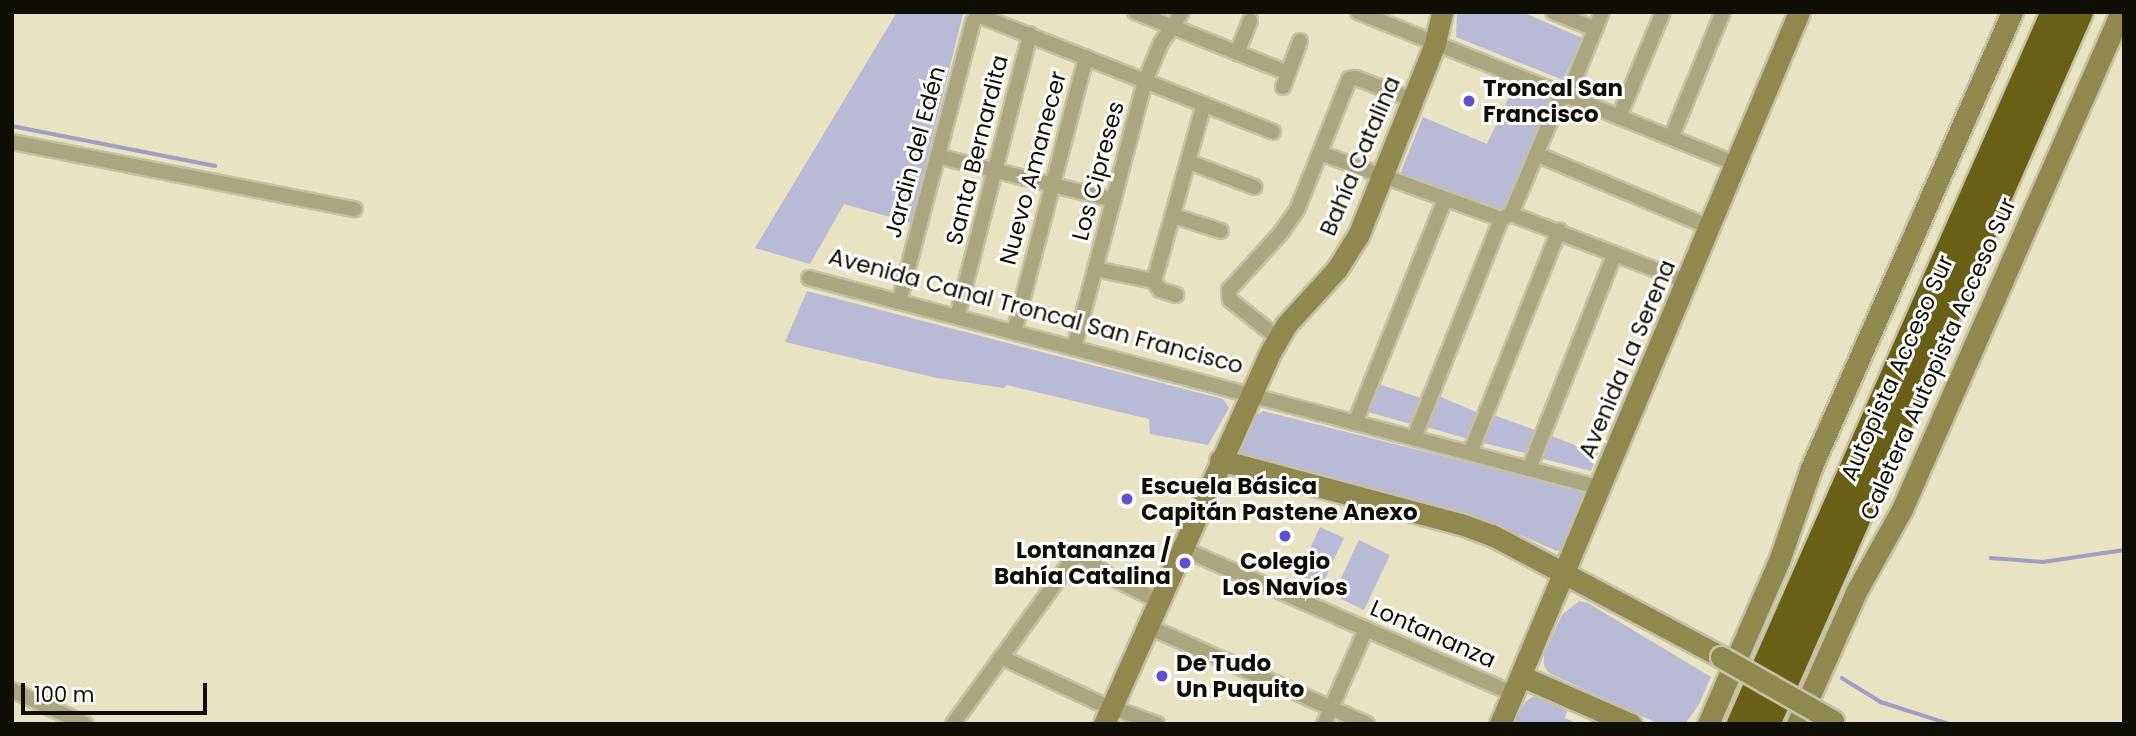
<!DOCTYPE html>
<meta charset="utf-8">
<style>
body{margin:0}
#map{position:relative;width:2136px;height:736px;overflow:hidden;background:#e7e3c3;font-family:Poppins,sans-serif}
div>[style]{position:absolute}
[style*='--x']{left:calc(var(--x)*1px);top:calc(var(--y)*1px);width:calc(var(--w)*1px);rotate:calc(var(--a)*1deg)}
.green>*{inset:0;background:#b9bad6}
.stream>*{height:3.5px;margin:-1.75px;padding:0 1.75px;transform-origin:1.75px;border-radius:1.75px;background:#9f9fc5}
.roads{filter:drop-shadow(2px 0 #c4c1a4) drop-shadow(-2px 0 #c4c1a4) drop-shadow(0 2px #c4c1a4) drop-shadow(0 -2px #c4c1a4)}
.street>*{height:14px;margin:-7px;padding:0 7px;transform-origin:7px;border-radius:7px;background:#aaa680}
.secondary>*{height:21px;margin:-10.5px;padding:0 10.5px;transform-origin:10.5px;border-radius:10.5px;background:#8f884f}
.highway>*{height:26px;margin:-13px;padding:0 13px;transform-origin:13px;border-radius:13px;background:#696015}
.bridges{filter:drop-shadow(2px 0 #c4c1a4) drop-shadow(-2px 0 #c4c1a4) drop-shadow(0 2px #c4c1a4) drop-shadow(0 -2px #c4c1a4)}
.secondary-bridge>*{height:21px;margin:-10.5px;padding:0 10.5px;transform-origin:10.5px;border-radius:10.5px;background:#8f884f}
.dots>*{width:19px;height:19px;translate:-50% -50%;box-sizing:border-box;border:4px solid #fff;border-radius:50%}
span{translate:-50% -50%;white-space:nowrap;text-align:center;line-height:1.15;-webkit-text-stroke:6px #fff;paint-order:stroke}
.poi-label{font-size:23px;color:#0f0e04;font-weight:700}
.left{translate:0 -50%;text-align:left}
.right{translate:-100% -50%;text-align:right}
.street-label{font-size:23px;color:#0f0e04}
.frame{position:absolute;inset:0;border:14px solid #0f0e04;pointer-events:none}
.scale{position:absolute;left:21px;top:683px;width:186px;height:32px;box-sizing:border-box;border:4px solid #0f0e04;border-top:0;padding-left:9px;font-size:21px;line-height:24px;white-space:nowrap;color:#0f0e04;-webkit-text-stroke:5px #fff;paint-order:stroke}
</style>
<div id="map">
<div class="green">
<div style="clip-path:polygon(897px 12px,963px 14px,911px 223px,844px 204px,810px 264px,755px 248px)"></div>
<div style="clip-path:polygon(1457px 12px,1522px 12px,1582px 38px,1563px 80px,1456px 37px)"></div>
<div style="clip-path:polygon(1515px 84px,1553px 101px,1509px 211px,1500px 214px,1400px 174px,1423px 117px,1487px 144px)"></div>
<div style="clip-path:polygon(807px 291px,1223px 399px,1229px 408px,1208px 445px,1150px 434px,1149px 419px,1007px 385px,1004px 388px,937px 378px,785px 342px)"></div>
<div style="clip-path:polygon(1375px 383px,1424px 399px,1415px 425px,1364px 411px)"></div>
<div style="clip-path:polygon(1436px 395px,1481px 414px,1472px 440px,1423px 426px)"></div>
<div style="clip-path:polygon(1263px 411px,1578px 490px,1589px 497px,1566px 547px,1557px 551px,1488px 521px,1244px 457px,1237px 447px,1252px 418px)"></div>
<div style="clip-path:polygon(1491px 414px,1538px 431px,1529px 454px,1479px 442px)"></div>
<div style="clip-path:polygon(1549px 435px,1598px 454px,1591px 471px,1540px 458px)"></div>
<div style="clip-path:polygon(1320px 527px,1344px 538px,1322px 585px,1298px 574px)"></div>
<div style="clip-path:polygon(1359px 540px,1390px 555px,1364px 610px,1333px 595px)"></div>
<div style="clip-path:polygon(1579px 601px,1588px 603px,1711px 677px,1698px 706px,1685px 724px,1659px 724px,1549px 673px,1544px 666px,1544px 654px,1562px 615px)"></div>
<div style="clip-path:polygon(1534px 696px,1567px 711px,1565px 718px,1578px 724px,1513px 724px,1525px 702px)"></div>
</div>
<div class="stream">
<div style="--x:12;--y:126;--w:207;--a:11.1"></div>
<div style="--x:1991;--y:558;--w:52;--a:4.4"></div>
<div style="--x:2043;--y:562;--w:82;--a:-8.4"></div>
<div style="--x:1842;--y:678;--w:46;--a:31.6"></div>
<div style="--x:1881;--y:702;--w:72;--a:17.7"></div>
</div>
<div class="roads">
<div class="street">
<div style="--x:1135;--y:12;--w:162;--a:21.7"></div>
<div style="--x:1358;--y:12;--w:407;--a:21.9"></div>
<div style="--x:1553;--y:12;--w:45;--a:22"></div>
<div style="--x:1237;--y:53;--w:35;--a:-68"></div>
<div style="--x:1283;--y:87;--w:49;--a:-69.7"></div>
<div style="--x:1619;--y:117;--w:114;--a:-67.3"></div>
<div style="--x:1671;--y:138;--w:136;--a:-67.6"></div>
<div style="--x:12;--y:142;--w:349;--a:11.1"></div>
<div style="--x:1320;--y:153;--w:193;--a:20"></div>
<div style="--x:1536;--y:154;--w:189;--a:22.8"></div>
<div style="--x:937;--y:156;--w:182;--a:14"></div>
<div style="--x:1189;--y:162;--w:70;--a:21"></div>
<div style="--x:1511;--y:214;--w:189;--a:21.1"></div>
<div style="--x:1174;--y:216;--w:49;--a:17.7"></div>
<div style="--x:1501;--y:219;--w:11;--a:-27"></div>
<div style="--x:1511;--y:214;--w:121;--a:-67.1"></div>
<div style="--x:1558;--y:103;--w:25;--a:-53"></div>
<div style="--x:1573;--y:83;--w:77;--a:-67.8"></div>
<div style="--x:1095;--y:269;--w:60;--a:11.5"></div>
<div style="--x:809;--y:278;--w:819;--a:14.85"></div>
<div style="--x:1154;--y:281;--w:184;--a:-74.2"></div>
<div style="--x:1154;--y:281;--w:11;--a:56"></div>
<div style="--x:1160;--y:290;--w:17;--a:17"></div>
<div style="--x:899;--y:302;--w:290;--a:-75.2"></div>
<div style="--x:973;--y:22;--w:9;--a:-54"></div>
<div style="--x:978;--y:15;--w:317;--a:21.6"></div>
<div style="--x:957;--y:317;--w:292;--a:-75.5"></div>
<div style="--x:1014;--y:332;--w:284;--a:-75.3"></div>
<div style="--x:1278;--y:338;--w:61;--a:-141.6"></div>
<div style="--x:1230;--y:300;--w:10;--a:-96"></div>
<div style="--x:1229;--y:290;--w:76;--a:-47.7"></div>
<div style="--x:1280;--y:234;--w:29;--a:-55"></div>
<div style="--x:1297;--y:210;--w:141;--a:-68.3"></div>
<div style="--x:1349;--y:79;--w:7;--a:-8"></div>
<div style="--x:1356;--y:78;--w:61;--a:21.1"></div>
<div style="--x:1074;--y:348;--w:276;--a:-75.1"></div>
<div style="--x:1145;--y:81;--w:41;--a:-67.2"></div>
<div style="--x:1161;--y:43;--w:37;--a:-56"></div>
<div style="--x:1355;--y:423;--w:241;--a:-68.1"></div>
<div style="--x:1414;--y:438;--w:236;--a:-68.3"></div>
<div style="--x:1470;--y:453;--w:240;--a:-68.2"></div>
<div style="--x:1529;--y:469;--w:232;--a:-68.3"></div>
<div style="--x:1181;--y:548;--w:363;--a:23.7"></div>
<div style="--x:1147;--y:626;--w:241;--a:24"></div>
<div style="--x:1001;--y:657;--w:106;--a:25.1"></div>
<div style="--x:1097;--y:702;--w:64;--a:20.1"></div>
<div style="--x:12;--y:690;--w:81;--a:25"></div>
<div style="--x:953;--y:724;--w:209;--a:-54"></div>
<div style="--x:1076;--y:555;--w:7;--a:8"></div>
<div style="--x:1083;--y:556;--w:33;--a:38"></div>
<div style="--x:1109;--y:576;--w:55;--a:27"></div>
<div style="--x:1324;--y:724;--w:104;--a:-66.1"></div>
</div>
<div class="secondary">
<div style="--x:1220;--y:460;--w:249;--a:14.9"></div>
<div style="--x:1461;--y:524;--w:33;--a:20"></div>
<div style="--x:1492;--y:535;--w:259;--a:28"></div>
<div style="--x:1521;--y:676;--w:120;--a:23.6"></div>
<div style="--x:1104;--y:724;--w:409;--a:-65.9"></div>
<div style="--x:1271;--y:351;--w:30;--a:-60"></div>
<div style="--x:1286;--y:325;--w:76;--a:-47.7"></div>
<div style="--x:1337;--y:269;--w:39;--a:-58"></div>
<div style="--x:1358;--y:236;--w:208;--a:-68.2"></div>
<div style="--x:1435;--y:43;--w:32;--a:-77"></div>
<div style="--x:1500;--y:724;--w:772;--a:-67.22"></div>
<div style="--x:1708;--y:724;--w:178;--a:-66.5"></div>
<div style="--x:1779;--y:561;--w:98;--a:-71"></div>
<div style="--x:1811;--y:468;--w:498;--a:-66.2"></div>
<div style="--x:1797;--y:724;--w:147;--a:-65.9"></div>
<div style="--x:1857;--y:590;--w:93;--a:-60.9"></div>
<div style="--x:1902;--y:509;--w:543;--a:-66.22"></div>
</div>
<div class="highway">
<div style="--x:1740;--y:724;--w:778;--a:-66.2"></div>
<div style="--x:1767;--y:724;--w:778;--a:-66.27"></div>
</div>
</div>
<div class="bridges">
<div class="secondary-bridge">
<div style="--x:1721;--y:657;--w:129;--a:29.7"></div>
</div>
</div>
<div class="dots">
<div style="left:1469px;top:101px;background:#6150c8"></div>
<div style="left:1127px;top:499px;background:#6150c8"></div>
<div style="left:1285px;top:536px;background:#6150c8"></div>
<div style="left:1185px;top:563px;background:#6150c8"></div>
<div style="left:1162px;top:676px;background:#6150c8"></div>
</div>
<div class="poi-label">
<span class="left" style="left:1483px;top:101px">Troncal San<br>Francisco</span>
<span class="left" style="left:1141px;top:499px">Escuela Básica<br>Capitán Pastene Anexo</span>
<span class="right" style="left:1171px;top:563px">Lontananza /<br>Bahía Catalina</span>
<span style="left:1285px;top:574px">Colegio<br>Los Navíos</span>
<span class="left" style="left:1176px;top:676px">De Tudo<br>Un Puquito</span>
</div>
<div class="street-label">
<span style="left:977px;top:150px;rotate:-76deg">Santa Bernardita</span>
<span style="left:915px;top:152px;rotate:-75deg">Jardin del Edén</span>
<span style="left:1360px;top:156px;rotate:-67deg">Bahía Catalina</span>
<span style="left:1033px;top:168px;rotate:-75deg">Nuevo Amanecer</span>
<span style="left:1098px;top:171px;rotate:-75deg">Los Cipreses</span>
<span style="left:1036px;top:311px;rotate:15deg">Avenida Canal Troncal San Francisco</span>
<span style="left:1627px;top:359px;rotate:-67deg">Avenida La Serena</span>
<span style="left:1938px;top:359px;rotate:-66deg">Caletera Autopista Acceso Sur</span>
<span style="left:1897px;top:368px;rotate:-66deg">Autopista Acceso Sur</span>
<span style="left:1433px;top:634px;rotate:24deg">Lontananza</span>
</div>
<div class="frame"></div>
<div class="scale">100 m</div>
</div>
